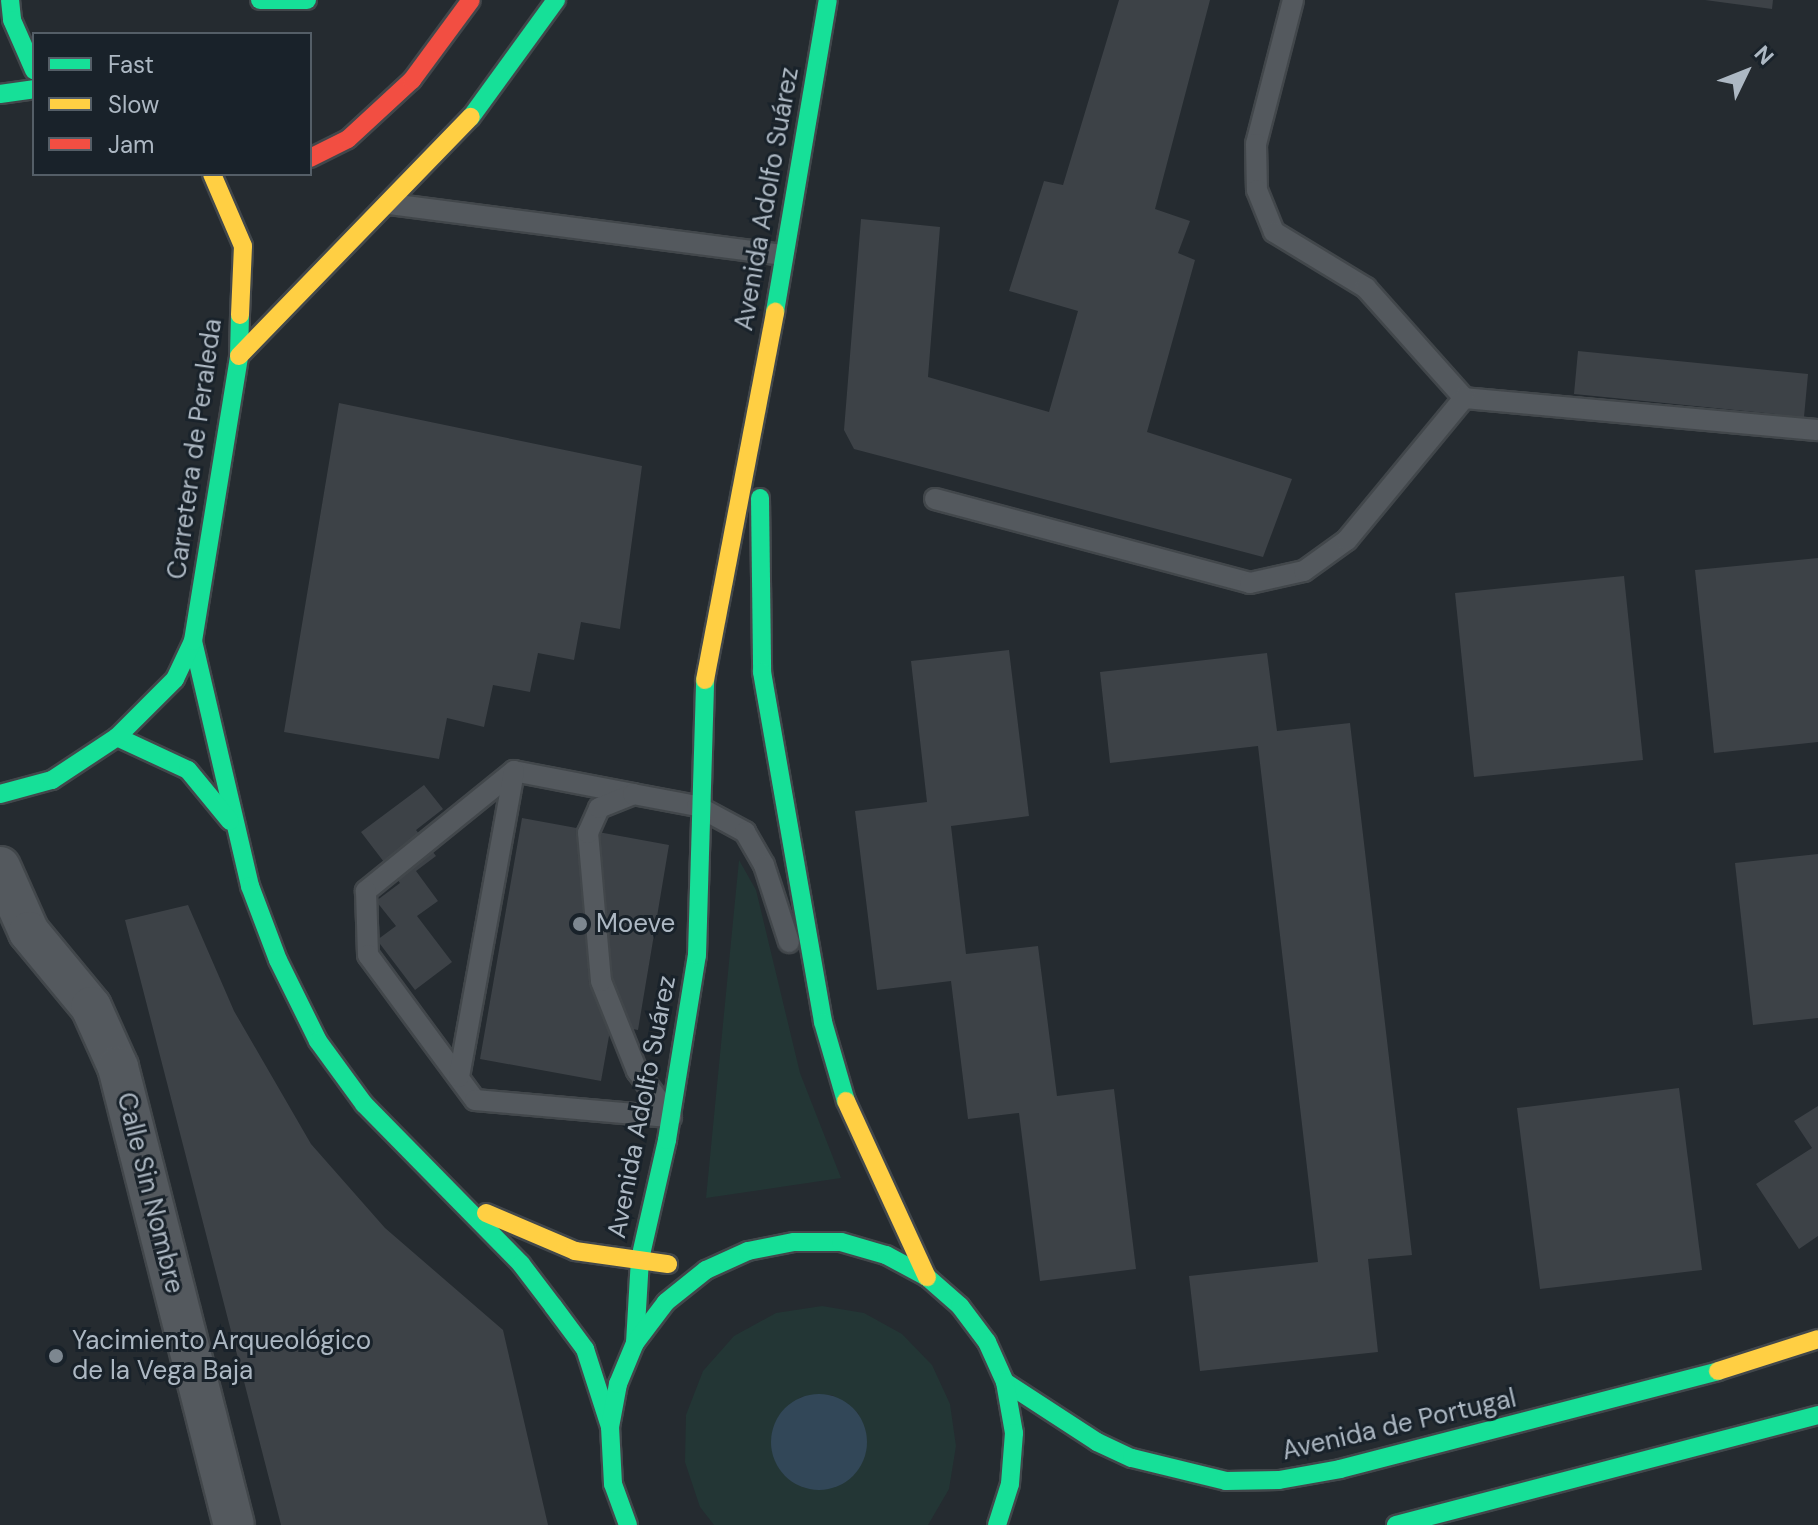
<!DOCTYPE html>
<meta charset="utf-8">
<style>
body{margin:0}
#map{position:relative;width:1818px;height:1525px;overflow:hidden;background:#252b30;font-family:"DM Sans",sans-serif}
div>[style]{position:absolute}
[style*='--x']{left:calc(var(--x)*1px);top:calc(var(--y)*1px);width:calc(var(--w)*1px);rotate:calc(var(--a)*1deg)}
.green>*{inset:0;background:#233635}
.water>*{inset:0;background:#324758}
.round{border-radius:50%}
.building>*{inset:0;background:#3d4247}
.roads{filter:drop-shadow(2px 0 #42474b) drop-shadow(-2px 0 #42474b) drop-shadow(0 2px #42474b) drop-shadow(0 -2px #42474b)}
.lane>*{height:20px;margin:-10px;padding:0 10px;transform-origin:10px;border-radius:10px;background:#54595e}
.street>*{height:40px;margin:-20px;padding:0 20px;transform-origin:20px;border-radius:20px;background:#54595e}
.fast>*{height:18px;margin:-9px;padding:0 9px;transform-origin:9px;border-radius:9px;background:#16e098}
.slow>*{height:18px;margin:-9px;padding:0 9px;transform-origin:9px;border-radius:9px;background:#ffcf43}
.jam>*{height:18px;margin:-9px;padding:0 9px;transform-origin:9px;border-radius:9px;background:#f24e42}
.dots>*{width:22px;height:22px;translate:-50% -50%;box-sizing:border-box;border:4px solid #19222a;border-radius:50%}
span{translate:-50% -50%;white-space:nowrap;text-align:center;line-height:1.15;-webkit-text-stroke:6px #19222a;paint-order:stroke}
.street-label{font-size:26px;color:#adb8c3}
.poi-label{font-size:26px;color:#adb8c3}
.left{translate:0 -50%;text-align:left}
.legend{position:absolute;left:32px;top:32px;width:280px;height:144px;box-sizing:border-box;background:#19222a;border:2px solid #545e67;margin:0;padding:10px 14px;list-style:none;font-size:24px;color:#adb8c3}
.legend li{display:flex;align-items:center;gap:16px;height:40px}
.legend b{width:40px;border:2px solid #545e67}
.north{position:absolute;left:1706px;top:32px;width:80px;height:80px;-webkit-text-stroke:6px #19222a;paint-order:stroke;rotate:47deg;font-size:22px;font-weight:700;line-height:32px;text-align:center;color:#adb8c3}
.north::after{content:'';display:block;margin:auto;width:28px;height:36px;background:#adb8c3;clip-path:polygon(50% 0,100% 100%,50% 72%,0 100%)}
</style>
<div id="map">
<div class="green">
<div style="clip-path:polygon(739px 860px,756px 890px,800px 1073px,841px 1178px,706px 1198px)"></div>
<div style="clip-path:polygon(evenodd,822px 1306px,864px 1313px,902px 1334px,932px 1365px,950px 1404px,956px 1446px,949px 1489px,928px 1525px,714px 1525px,700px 1507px,685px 1462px,686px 1415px,703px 1371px,734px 1336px,776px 1313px,822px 1306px,832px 1395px,858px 1413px,867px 1443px,812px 1489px,785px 1475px,778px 1417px,801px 1397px,832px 1395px)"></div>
</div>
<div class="water">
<div class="round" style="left:771px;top:1394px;width:96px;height:96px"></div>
</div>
<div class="building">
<div style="clip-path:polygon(1119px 0,1210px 0,1155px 209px,1190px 221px,1178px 253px,1195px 260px,1147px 432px,1292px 479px,1263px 557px,854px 449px,844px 430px,861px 219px,940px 227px,928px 377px,1049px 412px,1078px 311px,1009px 291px,1044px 181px,1063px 185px)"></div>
<div style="clip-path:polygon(1705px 0,1773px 0,1772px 9px)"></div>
<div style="clip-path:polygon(1578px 351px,1808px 374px,1804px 417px,1574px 394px)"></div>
<div style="clip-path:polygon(339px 403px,642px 466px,620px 629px,581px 622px,574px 660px,538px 653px,530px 692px,493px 685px,484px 727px,447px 718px,439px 759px,284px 732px)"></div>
<div style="clip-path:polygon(1818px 558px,1818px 742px,1714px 753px,1695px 570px)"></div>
<div style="clip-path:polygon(1624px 576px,1643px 760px,1474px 777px,1455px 593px)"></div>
<div style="clip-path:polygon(1009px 650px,1029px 816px,951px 826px,966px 954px,1038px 946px,1057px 1096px,1114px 1089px,1136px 1269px,1040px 1281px,1019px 1113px,968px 1119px,951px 981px,877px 990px,855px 811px,927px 802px,911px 661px)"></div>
<div style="clip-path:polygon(1267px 653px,1277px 731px,1350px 723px,1412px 1255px,1368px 1259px,1378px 1352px,1200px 1371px,1189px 1276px,1318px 1262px,1258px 746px,1110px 763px,1100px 672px)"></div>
<div style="clip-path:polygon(424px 785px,443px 809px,416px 830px,436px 856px,416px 871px,438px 901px,417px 916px,452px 962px,415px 990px,377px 940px,396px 926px,376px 901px,400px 883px,361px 832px)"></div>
<div style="clip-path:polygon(522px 818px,669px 845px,638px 1030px,611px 1025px,601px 1081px,480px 1059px)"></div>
<div style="clip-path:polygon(1818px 854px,1818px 1018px,1753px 1025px,1735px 863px)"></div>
<div style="clip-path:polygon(188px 905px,234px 1011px,311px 1144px,385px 1228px,503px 1330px,548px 1525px,281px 1525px,125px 920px)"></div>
<div style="clip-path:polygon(1679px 1088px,1702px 1270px,1540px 1289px,1517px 1108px)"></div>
<div style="clip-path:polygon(1818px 1106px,1818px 1236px,1799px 1249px,1756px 1184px,1812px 1148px,1794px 1121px)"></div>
</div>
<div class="roads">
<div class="lane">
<div style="--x:1293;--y:0;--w:149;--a:104.4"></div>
<div style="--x:1256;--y:144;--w:46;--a:88.8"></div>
<div style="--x:1257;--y:190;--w:45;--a:68"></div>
<div style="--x:1274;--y:232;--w:108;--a:31.3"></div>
<div style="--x:1366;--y:288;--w:147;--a:48.3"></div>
<div style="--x:1464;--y:398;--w:355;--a:5.2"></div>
<div style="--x:390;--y:204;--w:395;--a:7.4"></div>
<div style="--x:935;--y:499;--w:326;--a:14.9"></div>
<div style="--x:1250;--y:583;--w:55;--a:-12.5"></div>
<div style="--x:1304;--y:571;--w:53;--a:-35.8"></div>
<div style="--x:1347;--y:540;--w:184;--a:-50.5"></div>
<div style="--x:633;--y:794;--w:121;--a:-169.1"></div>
<div style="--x:514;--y:771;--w:191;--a:141"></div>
<div style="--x:366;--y:891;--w:64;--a:88.2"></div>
<div style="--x:368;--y:955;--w:180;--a:53.6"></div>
<div style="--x:475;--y:1100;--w:197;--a:5"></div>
<div style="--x:459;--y:1077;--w:311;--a:-79.8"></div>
<div style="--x:668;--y:1113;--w:52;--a:-126.4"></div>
<div style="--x:637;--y:1071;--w:97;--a:-111.8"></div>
<div style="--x:601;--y:981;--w:149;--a:-95"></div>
<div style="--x:588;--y:833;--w:27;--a:-66"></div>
<div style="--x:599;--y:808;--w:37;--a:-22"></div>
<div style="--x:633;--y:794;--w:65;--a:10.6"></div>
<div style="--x:697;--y:806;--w:55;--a:28.4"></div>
<div style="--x:745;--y:832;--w:38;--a:60"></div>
<div style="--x:764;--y:865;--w:81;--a:72"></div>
</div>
<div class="street">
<div style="--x:0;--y:867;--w:71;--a:66"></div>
<div style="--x:29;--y:932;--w:97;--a:50.4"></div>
<div style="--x:91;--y:1007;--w:66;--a:65.8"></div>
<div style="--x:118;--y:1067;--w:472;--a:75.8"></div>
</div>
<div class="fast">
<div style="--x:10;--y:0;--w:20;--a:84"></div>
<div style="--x:12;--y:20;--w:55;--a:66.3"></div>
<div style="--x:260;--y:0;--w:47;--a:0"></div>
<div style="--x:0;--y:94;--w:34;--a:-8"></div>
<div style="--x:471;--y:117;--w:145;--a:-54"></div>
<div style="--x:775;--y:312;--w:316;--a:-80.4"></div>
<div style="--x:760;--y:498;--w:174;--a:89.3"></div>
<div style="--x:762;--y:672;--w:355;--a:80.1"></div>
<div style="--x:823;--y:1022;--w:82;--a:73.8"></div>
<div style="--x:193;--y:641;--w:252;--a:76.9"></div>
<div style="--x:250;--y:886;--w:79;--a:69.3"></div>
<div style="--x:278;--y:960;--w:90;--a:63.7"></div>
<div style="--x:318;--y:1041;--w:78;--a:53.9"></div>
<div style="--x:364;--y:1104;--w:224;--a:45.5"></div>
<div style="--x:521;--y:1264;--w:53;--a:52.7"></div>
<div style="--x:553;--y:1306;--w:54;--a:53.3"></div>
<div style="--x:585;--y:1349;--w:82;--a:72.2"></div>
<div style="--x:117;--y:737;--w:78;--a:24.9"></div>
<div style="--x:188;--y:770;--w:66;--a:50.5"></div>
<div style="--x:0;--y:794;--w:54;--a:-15.1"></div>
<div style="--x:52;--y:780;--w:78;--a:-33.5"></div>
<div style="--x:117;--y:737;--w:82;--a:-45"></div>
<div style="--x:175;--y:679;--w:42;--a:-64.7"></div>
<div style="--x:193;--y:641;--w:289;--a:-80.8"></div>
<div style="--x:239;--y:356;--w:41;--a:-88.6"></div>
<div style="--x:635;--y:1343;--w:84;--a:-86.6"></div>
<div style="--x:640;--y:1259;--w:122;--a:-77.2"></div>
<div style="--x:667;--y:1140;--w:187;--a:-80.8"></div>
<div style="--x:697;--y:955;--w:275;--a:-88.3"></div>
<div style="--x:1005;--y:1382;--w:110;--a:33.1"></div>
<div style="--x:1097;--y:1442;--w:38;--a:25"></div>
<div style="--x:1132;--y:1458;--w:97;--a:13.7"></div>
<div style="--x:1226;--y:1481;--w:53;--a:-1.1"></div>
<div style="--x:1279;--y:1480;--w:62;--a:-10.2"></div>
<div style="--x:1340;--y:1469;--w:390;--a:-14.5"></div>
<div style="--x:628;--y:1525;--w:44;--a:-110.1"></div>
<div style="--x:613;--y:1484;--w:57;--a:-93"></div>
<div style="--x:610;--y:1427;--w:44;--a:-79.5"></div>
<div style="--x:618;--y:1384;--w:44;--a:-67.5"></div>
<div style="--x:635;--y:1343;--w:51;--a:-52.9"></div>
<div style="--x:666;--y:1302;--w:51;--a:-38.7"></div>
<div style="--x:706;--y:1270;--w:46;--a:-24.3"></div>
<div style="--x:748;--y:1251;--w:47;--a:-11.1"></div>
<div style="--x:794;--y:1242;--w:47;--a:0"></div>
<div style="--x:841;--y:1242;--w:47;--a:16.1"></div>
<div style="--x:886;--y:1255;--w:47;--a:28.2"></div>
<div style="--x:927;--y:1277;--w:44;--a:41.3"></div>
<div style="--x:960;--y:1306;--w:45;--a:53.1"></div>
<div style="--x:987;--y:1342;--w:44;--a:65.8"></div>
<div style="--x:1005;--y:1382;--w:52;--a:80"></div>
<div style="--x:1014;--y:1433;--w:51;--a:94.5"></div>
<div style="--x:1010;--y:1484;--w:43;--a:107.6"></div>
<div style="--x:1396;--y:1525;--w:436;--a:-14.6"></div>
</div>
<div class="slow">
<div style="--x:212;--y:174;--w:78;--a:66.7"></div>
<div style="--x:243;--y:246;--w:69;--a:92.5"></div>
<div style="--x:239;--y:356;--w:333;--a:-45.9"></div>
<div style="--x:705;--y:680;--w:375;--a:-79.2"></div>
<div style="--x:846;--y:1101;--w:194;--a:65.3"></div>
<div style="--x:486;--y:1213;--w:97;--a:23.1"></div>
<div style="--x:575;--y:1251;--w:94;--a:8"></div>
<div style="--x:1718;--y:1371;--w:105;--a:-17.7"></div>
</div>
<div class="jam">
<div style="--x:310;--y:158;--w:42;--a:-26.6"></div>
<div style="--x:348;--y:139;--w:87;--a:-42.7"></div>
<div style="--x:412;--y:80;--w:99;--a:-53.6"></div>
</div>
</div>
<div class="dots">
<div style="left:580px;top:924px;background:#7d8790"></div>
<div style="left:56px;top:1356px;background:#7d8790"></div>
</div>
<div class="street-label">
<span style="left:767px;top:199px;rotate:-80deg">Avenida Adolfo Suárez</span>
<span style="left:195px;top:449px;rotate:-82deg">Carretera de Peraleda</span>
<span style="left:642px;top:1107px;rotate:-79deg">Avenida Adolfo Suárez</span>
<span style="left:150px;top:1193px;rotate:76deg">Calle Sin Nombre</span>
<span style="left:1399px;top:1425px;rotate:-13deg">Avenida de Portugal</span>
</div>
<div class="poi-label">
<span class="left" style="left:596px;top:924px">Moeve</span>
<span class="left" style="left:72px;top:1356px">Yacimiento Arqueológico<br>de la Vega Baja</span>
</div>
<ul class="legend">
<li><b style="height:10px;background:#16e098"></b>Fast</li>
<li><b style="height:10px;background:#ffcf43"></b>Slow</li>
<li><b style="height:10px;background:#f24e42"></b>Jam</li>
</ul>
<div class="north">N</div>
</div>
